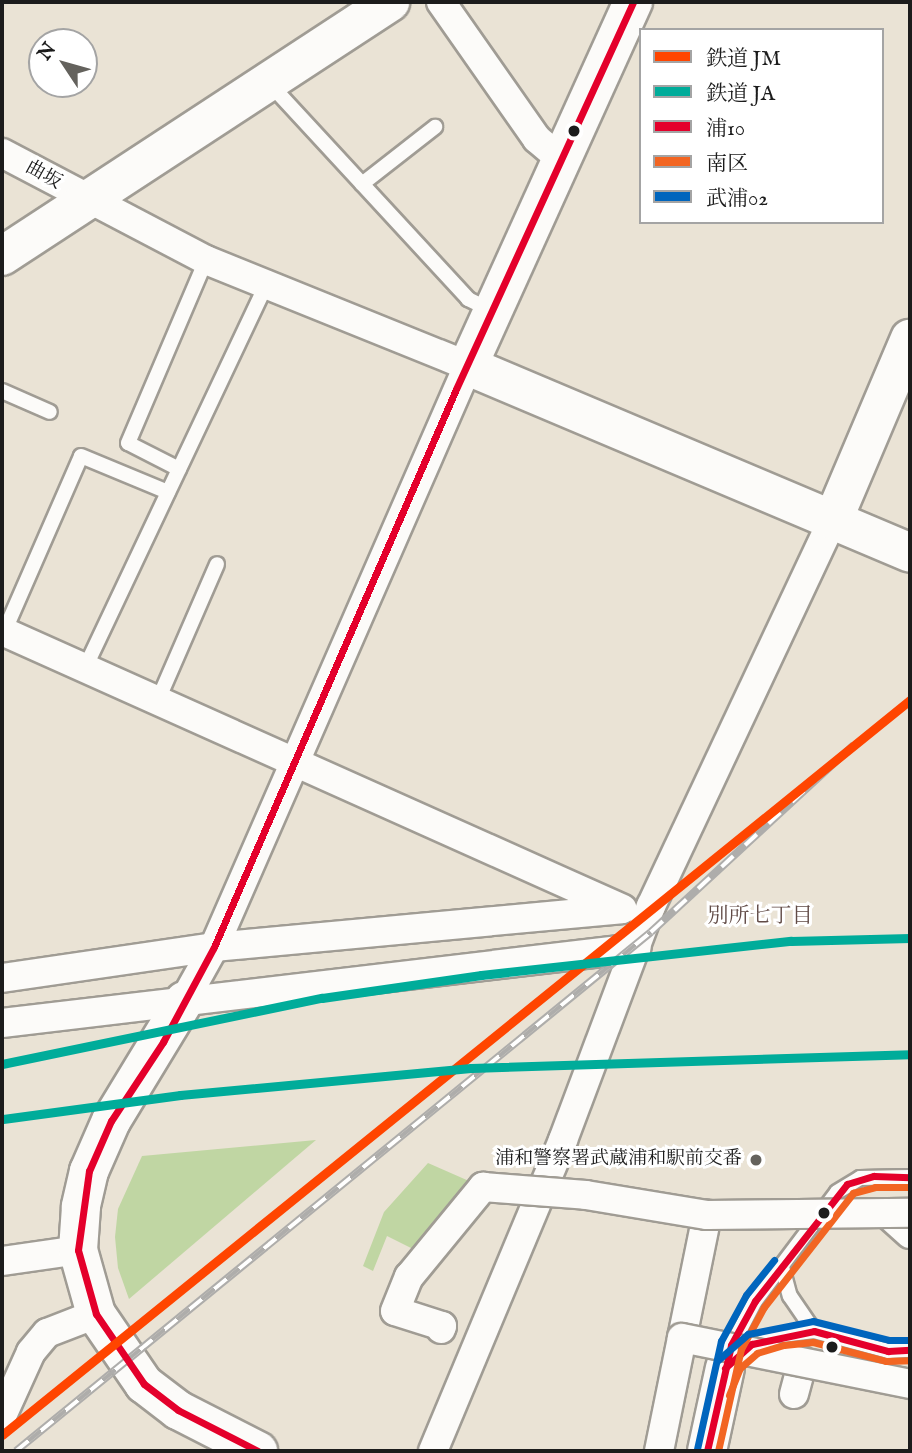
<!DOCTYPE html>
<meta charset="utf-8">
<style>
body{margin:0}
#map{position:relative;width:912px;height:1453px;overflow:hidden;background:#eae3d5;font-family:"IM FELL English","Noto Serif JP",serif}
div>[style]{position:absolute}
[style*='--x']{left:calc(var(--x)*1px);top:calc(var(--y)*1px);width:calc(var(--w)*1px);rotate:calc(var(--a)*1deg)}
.green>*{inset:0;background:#c0d6a3}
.roads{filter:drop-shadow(2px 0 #a09c94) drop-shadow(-2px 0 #a09c94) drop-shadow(0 2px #a09c94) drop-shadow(0 -2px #a09c94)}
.lane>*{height:14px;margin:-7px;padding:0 7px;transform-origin:7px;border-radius:7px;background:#fcfbf9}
.street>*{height:28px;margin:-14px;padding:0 14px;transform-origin:14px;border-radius:14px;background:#fcfbf9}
.secondary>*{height:38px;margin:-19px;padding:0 19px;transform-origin:19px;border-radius:19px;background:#fcfbf9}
.rail>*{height:8px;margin-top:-4px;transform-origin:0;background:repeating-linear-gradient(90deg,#fff 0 16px,#aeadab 0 32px);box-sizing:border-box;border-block:2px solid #aeadab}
.bridges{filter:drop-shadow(2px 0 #a09c94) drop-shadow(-2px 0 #a09c94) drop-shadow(0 2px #a09c94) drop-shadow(0 -2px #a09c94)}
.street-bridge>*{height:28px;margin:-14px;padding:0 14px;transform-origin:14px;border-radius:14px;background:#fcfbf9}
.bus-1>*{height:7px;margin:-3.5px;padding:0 3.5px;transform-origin:3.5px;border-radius:3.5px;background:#e4002b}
.bus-2>*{height:7px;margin:-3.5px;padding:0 3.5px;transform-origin:3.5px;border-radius:3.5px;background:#f26522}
.bus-3>*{height:7px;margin:-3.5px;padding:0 3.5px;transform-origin:3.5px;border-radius:3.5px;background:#0065bd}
.rail-1>*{height:9px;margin:-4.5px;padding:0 4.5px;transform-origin:4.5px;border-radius:4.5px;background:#ff4500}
.rail-2>*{height:9px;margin:-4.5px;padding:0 4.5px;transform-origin:4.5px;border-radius:4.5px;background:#00ac9a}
.dots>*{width:19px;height:19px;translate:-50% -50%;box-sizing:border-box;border:4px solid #fff;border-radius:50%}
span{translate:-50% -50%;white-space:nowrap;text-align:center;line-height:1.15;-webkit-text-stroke:6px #fff;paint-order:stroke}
.street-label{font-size:19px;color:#1c1c1c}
.poi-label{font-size:19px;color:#1c1c1c}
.right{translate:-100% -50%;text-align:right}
.neighbourhood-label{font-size:21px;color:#614b46}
.frame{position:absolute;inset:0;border:4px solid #1c1c1c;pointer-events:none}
.legend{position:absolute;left:639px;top:28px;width:245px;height:196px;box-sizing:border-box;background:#fff;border:2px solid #a4a4a4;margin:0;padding:9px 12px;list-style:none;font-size:21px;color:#1c1c1c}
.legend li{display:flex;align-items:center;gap:14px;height:35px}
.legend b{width:35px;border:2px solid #a4a4a4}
.north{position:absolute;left:28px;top:28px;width:70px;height:70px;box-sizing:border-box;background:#fff;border:2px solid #a4a4a4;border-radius:50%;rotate:306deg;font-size:19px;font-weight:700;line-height:28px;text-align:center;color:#1c1c1c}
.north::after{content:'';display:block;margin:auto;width:24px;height:32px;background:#64625d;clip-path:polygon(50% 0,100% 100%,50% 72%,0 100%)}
</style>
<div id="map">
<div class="green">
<div style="clip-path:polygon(316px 1140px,129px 1299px,118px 1268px,115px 1237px,118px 1209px,142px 1156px)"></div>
<div style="clip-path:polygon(428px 1163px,469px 1181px,462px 1198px,423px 1254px,387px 1236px,373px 1271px,363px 1266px,384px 1212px)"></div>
</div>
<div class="roads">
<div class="lane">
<div style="--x:269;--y:83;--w:294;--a:47.3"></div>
<div style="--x:468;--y:299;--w:25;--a:26"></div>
<div style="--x:362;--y:184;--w:93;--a:-38"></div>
<div style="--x:2;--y:391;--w:52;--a:23.6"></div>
<div style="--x:179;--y:469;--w:57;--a:-153"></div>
<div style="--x:128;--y:443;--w:199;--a:-66.9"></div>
<div style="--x:2;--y:637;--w:197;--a:-66.4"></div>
<div style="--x:81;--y:456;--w:94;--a:22.5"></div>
<div style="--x:85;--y:668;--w:424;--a:-64.7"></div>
<div style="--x:158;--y:700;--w:148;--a:-66.5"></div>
<div style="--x:782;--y:1267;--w:30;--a:75"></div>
<div style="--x:790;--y:1296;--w:42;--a:55.6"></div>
<div style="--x:747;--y:1348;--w:37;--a:-20"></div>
<div style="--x:782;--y:1335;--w:32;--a:-7"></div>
<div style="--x:814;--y:1331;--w:77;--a:15.1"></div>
<div style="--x:888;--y:1351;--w:22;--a:-3"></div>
<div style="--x:730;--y:1349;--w:54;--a:-62.5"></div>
<div style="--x:755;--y:1301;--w:136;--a:-53"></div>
<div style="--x:837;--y:1192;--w:27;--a:-31"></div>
<div style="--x:860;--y:1178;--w:50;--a:-1.1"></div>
</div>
<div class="street">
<div style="--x:441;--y:2;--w:167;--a:55"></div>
<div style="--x:537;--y:139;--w:31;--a:40"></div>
<div style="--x:2;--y:153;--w:230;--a:27.7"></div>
<div style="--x:206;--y:260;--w:283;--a:22"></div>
<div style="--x:468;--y:366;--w:634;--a:113.61"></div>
<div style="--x:214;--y:947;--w:62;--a:119.1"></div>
<div style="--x:2;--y:631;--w:680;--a:24.12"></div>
<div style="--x:2;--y:978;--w:214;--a:-8.3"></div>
<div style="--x:214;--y:947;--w:409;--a:-5.3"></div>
<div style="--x:2;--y:1023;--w:639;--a:-6.74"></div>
<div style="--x:890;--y:1216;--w:27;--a:42"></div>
<div style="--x:2;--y:1261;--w:77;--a:-8.2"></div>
<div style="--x:682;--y:1338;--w:126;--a:-78.5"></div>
<div style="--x:794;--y:1394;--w:34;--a:-75"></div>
<div style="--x:2;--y:1416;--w:70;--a:-65.6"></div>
<div style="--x:31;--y:1352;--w:25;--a:-50"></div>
<div style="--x:47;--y:1333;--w:53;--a:-21.2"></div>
<div style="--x:433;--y:1451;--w:337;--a:-67.3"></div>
<div style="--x:563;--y:1140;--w:250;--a:-69.4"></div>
<div style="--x:651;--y:906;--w:427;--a:-64.8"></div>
</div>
<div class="secondary">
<div style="--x:633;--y:2;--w:400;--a:114.4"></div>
<div style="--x:468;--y:366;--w:480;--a:22.9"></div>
<div style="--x:2;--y:256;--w:464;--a:-33.2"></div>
<div style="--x:833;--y:520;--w:197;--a:-67"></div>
<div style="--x:184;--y:1001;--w:140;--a:121.3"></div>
<div style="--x:111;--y:1121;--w:55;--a:113.7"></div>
<div style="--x:89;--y:1171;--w:37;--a:103"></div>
<div style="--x:81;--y:1207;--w:43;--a:94"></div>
<div style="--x:78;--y:1250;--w:66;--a:74.3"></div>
<div style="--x:96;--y:1314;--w:85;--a:55.6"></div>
<div style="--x:144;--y:1384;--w:43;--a:37.4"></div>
<div style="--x:178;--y:1410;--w:90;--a:27.1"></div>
<div style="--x:707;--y:1451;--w:85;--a:-77.8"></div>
</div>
</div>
<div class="rail">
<div style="--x:16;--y:1451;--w:820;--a:-39.26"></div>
<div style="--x:651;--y:932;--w:276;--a:-42.7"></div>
</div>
<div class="bridges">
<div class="street-bridge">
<div style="--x:441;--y:1329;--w:3;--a:-72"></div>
<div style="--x:442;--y:1326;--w:49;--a:-162.3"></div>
<div style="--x:395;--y:1311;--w:37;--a:-68"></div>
<div style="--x:409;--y:1277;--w:117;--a:-50.6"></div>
<div style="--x:483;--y:1187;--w:103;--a:4.4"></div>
<div style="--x:586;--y:1195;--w:123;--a:9.4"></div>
<div style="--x:707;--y:1215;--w:203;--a:-0.6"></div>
<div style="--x:659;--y:1451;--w:115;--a:-78.5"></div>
<div style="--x:682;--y:1338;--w:233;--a:11.4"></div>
</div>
</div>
<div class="bus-1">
<div style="--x:725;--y:1368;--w:36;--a:-42"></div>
<div style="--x:752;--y:1344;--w:63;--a:-11.8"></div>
<div style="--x:814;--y:1331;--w:77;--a:15.1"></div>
<div style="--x:888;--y:1351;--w:22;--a:-3"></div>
<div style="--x:258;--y:1451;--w:90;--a:-152.9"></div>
<div style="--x:178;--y:1410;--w:43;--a:-142.6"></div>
<div style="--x:144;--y:1384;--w:85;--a:-124.4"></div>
<div style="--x:96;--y:1314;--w:66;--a:-105.7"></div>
<div style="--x:78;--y:1250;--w:80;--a:-82.1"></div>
<div style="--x:89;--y:1171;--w:55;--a:-66.3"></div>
<div style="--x:111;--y:1121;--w:95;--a:-56.6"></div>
<div style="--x:163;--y:1042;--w:108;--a:-61.8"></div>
<div style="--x:214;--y:947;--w:608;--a:-66.55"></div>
<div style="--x:456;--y:389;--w:426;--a:-65.4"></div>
<div style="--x:707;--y:1451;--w:109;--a:-77.2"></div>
<div style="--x:731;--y:1345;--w:50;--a:-61.4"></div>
<div style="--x:755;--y:1301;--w:149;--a:-51.8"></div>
<div style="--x:847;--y:1184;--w:28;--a:-17"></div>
<div style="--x:874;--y:1176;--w:36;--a:2"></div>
</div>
<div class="bus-2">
<div style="--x:729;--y:1395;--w:29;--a:-68"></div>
<div style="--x:740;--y:1368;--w:23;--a:-41"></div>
<div style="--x:757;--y:1353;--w:28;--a:-17"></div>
<div style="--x:784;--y:1345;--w:29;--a:-6"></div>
<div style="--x:813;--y:1342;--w:75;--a:14.6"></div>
<div style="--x:886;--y:1361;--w:24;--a:-2"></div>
<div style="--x:718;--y:1451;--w:105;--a:-77.3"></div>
<div style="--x:741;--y:1349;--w:48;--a:-61.3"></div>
<div style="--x:764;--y:1307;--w:145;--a:-52"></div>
<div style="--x:853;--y:1193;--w:23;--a:-15"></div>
<div style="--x:875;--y:1187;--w:35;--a:0"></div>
</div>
<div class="bus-3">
<div style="--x:718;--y:1360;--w:40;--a:-41"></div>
<div style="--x:748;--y:1334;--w:66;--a:-11.3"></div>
<div style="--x:813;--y:1321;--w:78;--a:14"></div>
<div style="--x:889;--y:1340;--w:21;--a:0"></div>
<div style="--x:697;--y:1449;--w:111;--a:-77.5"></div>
<div style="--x:721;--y:1341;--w:52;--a:-61.5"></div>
<div style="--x:746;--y:1295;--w:45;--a:-51.3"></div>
</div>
<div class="rail-1">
<div style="--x:2;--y:1435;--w:1168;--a:-38.99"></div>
</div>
<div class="rail-2">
<div style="--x:2;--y:1064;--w:327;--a:-11.7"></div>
<div style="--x:322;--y:998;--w:161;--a:-8.2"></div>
<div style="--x:481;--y:975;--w:312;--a:-6.3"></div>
<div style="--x:791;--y:941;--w:119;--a:-1.4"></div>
<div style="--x:3;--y:1119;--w:179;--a:-7.7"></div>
<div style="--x:180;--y:1095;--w:292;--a:-5.3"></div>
<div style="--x:471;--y:1068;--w:439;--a:-1.8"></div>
</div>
<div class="dots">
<div style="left:574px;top:131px;background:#1c1c1c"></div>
<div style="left:756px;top:1160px;background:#64625d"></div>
<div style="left:824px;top:1213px;background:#1c1c1c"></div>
<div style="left:832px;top:1347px;background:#1c1c1c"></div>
</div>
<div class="street-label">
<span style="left:43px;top:176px;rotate:29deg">曲坂</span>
</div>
<div class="poi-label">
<span class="right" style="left:742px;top:1160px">浦和警察署武蔵浦和駅前交番</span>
</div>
<div class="neighbourhood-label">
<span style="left:760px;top:917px">別所七丁目</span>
</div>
<div class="frame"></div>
<ul class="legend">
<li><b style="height:9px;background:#ff4500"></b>鉄道 JM</li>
<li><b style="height:9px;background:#00ac9a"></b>鉄道 JA</li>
<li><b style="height:9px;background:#e4002b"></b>浦10</li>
<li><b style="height:9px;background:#f26522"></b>南区</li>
<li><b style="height:9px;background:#0065bd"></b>武浦02</li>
</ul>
<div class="north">N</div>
</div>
